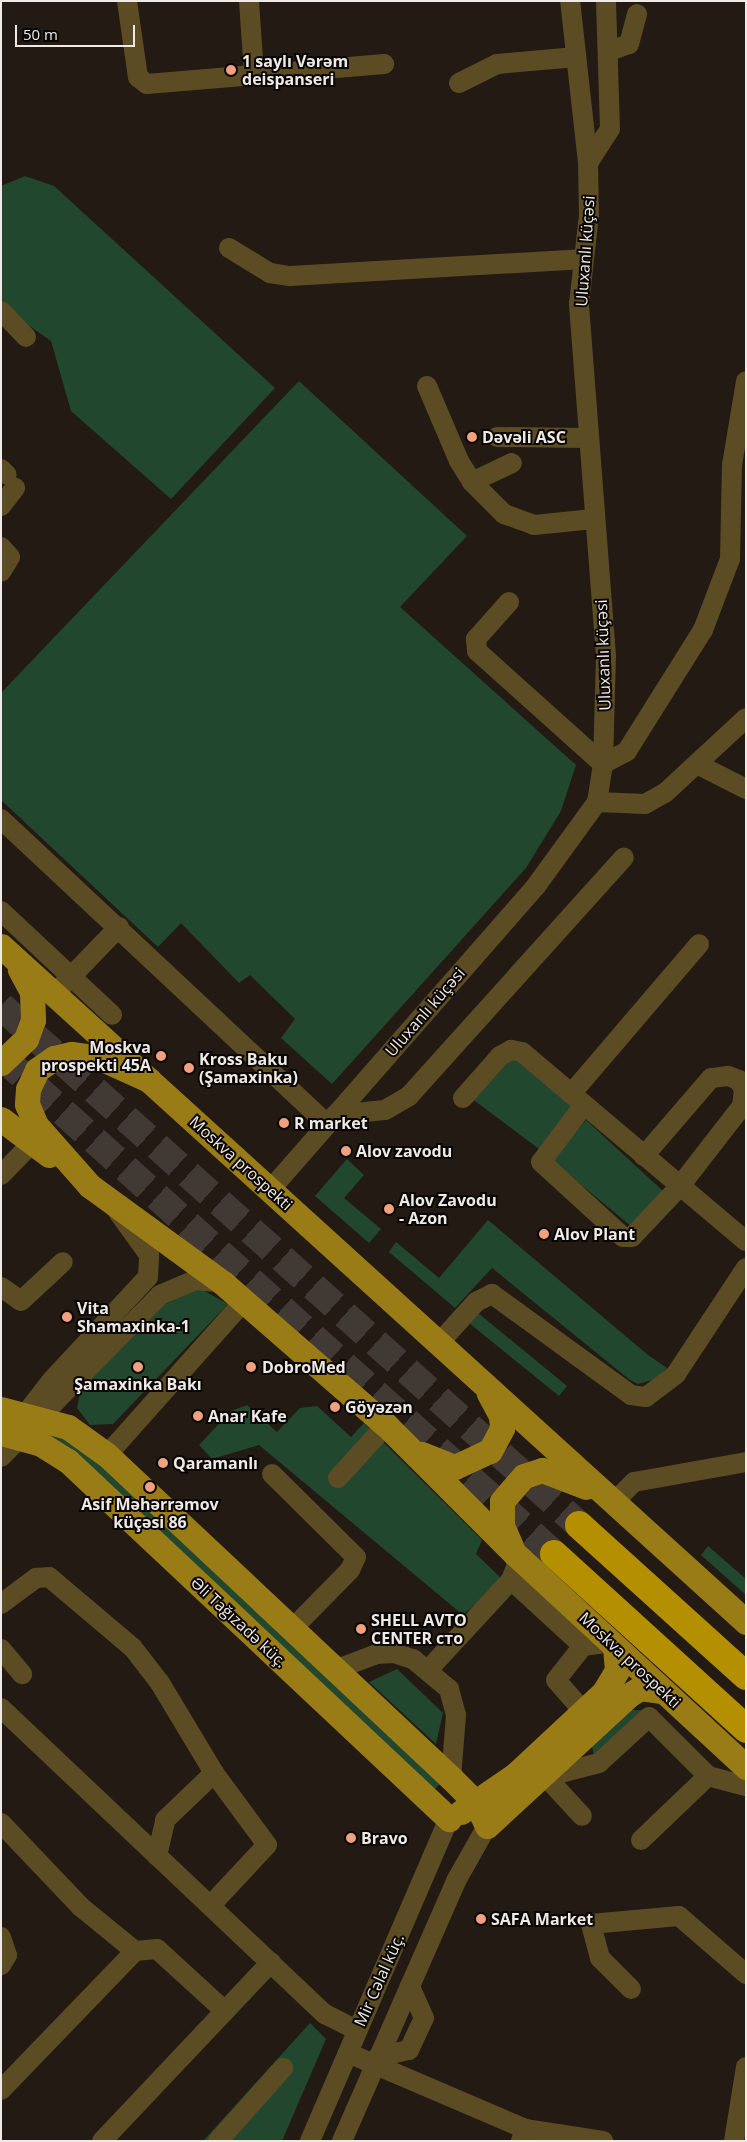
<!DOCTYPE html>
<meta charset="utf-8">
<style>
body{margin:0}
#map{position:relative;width:747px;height:2142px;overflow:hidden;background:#221a13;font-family:"Open Sans",sans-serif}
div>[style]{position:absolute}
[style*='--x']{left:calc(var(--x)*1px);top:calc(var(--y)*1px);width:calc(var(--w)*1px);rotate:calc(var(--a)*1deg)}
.green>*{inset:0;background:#22472f}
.highway-tunnel>*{height:28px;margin-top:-14px;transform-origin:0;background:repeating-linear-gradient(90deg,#413933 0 28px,transparent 0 42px)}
.minor>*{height:20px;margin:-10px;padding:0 10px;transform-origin:10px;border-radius:10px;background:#5b4c24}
.major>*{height:25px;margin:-12.5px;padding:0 12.5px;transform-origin:12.5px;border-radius:12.5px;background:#9a7c17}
.highway>*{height:28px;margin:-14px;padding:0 14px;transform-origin:14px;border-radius:14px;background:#b48f00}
.dots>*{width:14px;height:14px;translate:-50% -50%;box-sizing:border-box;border:2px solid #090604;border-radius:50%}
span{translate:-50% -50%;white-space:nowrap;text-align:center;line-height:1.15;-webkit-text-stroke:4px #090604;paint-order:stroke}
.poi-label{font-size:16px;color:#f0eae6;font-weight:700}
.left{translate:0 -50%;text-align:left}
.right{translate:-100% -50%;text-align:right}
.street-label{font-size:16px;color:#f0eae6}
.frame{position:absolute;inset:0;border:2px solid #f0eae6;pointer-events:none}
.scale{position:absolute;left:15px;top:25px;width:120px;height:22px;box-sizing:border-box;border:2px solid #f0eae6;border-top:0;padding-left:6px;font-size:15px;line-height:18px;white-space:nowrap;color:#f0eae6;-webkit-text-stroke:4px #090604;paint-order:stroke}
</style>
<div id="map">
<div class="green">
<div style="clip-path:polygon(25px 176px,54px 186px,275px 388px,171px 499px,71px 411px,51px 341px,1px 306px,1px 186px)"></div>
<div style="clip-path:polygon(299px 381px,467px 536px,400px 607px,576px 765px,561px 811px,526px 868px,332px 1084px,281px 1038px,295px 1019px,250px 975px,239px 983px,181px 923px,158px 947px,1px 800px,1px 693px)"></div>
<div style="clip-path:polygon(510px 1058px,522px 1058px,573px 1106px,539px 1149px,471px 1098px)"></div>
<div style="clip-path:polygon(586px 1120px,663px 1191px,632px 1227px,551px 1160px)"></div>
<div style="clip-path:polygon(347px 1159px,364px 1175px,344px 1198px,381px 1229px,369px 1243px,315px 1196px)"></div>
<div style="clip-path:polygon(488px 1220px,648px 1355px,667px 1368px,656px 1379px,638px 1384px,630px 1380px,492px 1268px,455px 1308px,389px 1252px,396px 1242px,439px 1278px)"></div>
<div style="clip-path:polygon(199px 1288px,228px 1304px,113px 1424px,90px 1425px,77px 1408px,81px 1389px,157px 1308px)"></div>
<div style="clip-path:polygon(478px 1313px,567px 1386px,559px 1396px,469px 1323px)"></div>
<div style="clip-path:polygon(247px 1405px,277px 1432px,300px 1408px,317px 1406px,351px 1437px,364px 1423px,482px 1540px,476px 1554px,503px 1580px,463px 1615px,259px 1445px,212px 1459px,199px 1445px,231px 1411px)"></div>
<div style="clip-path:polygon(48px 1432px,76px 1443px,118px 1479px,441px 1783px,433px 1791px,46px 1437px)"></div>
<div style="clip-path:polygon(708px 1546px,746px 1579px,746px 1595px,701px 1555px)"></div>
<div style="clip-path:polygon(397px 1669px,443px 1713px,436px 1744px,369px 1682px)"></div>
<div style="clip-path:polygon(628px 1710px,642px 1710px,594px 1756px,591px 1743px)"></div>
<div style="clip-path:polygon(310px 2023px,326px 2039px,282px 2141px,203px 2141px)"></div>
</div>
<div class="highway-tunnel">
<div style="--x:1;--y:1006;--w:777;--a:41.92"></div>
<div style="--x:1;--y:1056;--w:744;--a:42"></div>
</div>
<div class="minor">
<div style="--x:127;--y:1;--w:77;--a:81.8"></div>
<div style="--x:138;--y:77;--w:11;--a:38"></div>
<div style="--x:147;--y:84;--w:238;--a:-4.8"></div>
<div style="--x:249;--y:1;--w:74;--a:86.1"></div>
<div style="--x:609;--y:51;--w:21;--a:-19"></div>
<div style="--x:629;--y:44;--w:31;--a:-75"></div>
<div style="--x:459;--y:83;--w:42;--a:-26.6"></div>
<div style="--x:497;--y:64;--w:79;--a:-5.1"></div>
<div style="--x:588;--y:163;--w:40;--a:-57.1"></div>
<div style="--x:610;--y:129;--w:128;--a:-91.8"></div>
<div style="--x:229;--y:248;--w:48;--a:31.4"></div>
<div style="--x:270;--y:273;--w:20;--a:9"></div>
<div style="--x:290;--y:276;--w:292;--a:-3.3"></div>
<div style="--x:1;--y:311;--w:36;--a:46"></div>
<div style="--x:427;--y:386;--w:82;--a:66.9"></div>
<div style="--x:459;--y:461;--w:25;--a:58"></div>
<div style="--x:472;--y:482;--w:45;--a:45"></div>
<div style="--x:504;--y:514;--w:32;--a:20"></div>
<div style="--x:534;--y:525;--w:60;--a:-5.7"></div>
<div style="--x:497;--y:437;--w:90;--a:0.6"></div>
<div style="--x:1;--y:469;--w:8;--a:45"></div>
<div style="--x:472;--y:482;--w:44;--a:-25.4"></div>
<div style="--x:1;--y:506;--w:23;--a:-52"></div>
<div style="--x:1;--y:547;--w:13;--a:48"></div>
<div style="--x:10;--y:557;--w:17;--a:121"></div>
<div style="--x:509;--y:602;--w:50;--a:131.7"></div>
<div style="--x:476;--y:639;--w:12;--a:85"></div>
<div style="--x:477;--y:651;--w:169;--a:41.9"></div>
<div style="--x:603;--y:764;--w:27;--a:-28"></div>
<div style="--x:627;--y:751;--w:143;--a:-57.9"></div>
<div style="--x:703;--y:630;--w:76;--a:-69.2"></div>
<div style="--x:730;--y:559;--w:94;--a:-88.8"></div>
<div style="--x:732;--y:465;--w:85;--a:-80.5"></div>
<div style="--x:699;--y:765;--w:53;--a:27.1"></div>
<div style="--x:597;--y:802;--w:48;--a:2.4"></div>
<div style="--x:645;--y:804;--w:23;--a:-29"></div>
<div style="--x:665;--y:793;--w:110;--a:-42.8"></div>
<div style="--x:1;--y:819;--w:446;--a:43.1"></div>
<div style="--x:1;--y:911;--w:152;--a:43.1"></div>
<div style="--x:62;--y:986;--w:82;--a:-46"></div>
<div style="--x:571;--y:1094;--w:197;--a:-49.5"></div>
<div style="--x:463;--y:1098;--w:56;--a:-48.6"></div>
<div style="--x:500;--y:1056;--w:13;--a:-29"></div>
<div style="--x:511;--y:1050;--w:11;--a:10"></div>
<div style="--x:522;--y:1052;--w:293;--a:40.2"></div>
<div style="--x:584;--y:1105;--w:71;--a:127"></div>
<div style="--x:541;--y:1162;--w:111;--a:42.4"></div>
<div style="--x:623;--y:1237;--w:9;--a:0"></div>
<div style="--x:632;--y:1237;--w:70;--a:-46.7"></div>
<div style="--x:680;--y:1186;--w:101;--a:-52.2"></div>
<div style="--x:742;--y:1106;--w:16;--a:-83"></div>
<div style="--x:744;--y:1090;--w:11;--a:-117"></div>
<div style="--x:739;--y:1080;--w:12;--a:-160"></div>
<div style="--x:728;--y:1076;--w:17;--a:173"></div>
<div style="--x:711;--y:1078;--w:103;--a:130.7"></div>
<div style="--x:335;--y:1115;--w:50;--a:-5.7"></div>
<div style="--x:385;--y:1110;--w:28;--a:-30"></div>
<div style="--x:409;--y:1096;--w:321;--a:-48"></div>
<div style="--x:1;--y:1175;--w:45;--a:-45.9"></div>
<div style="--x:270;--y:1190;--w:404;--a:-48.8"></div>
<div style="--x:536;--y:886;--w:104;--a:-54"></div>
<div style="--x:597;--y:802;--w:38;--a:-81"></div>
<div style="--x:603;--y:764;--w:108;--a:-88.4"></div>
<div style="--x:606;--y:656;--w:353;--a:-94.4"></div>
<div style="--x:579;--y:304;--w:90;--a:-83.6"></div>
<div style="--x:589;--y:215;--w:52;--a:-91.1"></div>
<div style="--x:588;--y:163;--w:163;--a:-96.3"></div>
<div style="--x:1;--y:1287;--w:24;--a:35"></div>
<div style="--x:21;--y:1301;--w:57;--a:-42.9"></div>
<div style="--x:439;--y:1343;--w:55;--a:-47.9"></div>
<div style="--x:476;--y:1302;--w:18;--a:-27"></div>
<div style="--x:492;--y:1294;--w:172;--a:36"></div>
<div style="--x:631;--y:1395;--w:15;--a:8"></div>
<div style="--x:646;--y:1397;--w:38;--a:-37"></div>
<div style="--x:676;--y:1374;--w:127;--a:-56.6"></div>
<div style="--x:23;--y:1428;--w:22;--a:-69"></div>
<div style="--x:31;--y:1407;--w:33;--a:-52"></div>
<div style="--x:51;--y:1381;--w:142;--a:-47"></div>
<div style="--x:148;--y:1277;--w:22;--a:-87"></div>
<div style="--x:149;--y:1255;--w:53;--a:-125.8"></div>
<div style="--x:107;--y:1455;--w:206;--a:-48.3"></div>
<div style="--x:1;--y:1457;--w:227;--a:-45.5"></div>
<div style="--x:160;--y:1295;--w:39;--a:-23"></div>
<div style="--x:196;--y:1280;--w:27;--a:6"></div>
<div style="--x:272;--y:1474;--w:118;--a:44.7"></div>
<div style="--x:356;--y:1557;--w:14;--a:115"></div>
<div style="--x:350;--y:1570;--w:81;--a:134.5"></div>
<div style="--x:338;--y:1478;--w:72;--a:-47.8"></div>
<div style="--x:613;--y:1503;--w:30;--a:-45"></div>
<div style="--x:634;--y:1482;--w:114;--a:-10.1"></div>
<div style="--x:514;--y:1553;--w:12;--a:76"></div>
<div style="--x:517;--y:1565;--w:16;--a:112"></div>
<div style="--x:511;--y:1580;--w:98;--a:42.5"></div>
<div style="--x:583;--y:1646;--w:27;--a:-8"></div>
<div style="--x:1;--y:1604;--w:44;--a:-36.6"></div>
<div style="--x:36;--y:1578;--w:13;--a:-4"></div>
<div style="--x:49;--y:1577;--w:110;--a:40.2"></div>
<div style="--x:133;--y:1648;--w:44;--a:52.4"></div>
<div style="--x:160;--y:1683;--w:105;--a:59"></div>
<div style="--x:214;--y:1773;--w:89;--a:53.6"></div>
<div style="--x:267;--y:1845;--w:83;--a:133.1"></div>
<div style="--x:1;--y:1649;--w:33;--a:50"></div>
<div style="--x:337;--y:1669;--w:43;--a:-20.6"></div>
<div style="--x:377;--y:1654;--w:17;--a:-3"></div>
<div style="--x:394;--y:1653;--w:20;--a:18"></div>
<div style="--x:413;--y:1659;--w:47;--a:39.8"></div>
<div style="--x:449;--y:1689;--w:27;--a:75"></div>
<div style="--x:456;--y:1715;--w:63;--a:94.5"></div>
<div style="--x:428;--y:1670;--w:122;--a:-47.3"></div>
<div style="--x:1;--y:1708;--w:446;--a:43.4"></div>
<div style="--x:325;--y:2014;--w:36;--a:27"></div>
<div style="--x:583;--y:1711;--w:41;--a:-131.1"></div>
<div style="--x:556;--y:1680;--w:43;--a:-51.5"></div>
<div style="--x:538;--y:1779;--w:63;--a:-14.7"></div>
<div style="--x:599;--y:1763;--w:68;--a:-42.6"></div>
<div style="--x:649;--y:1717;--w:83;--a:45"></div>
<div style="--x:708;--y:1776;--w:39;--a:15"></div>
<div style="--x:548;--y:1779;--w:50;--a:47.4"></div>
<div style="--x:1;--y:1823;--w:116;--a:46.4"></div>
<div style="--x:81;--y:1907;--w:70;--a:39.2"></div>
<div style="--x:641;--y:1840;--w:93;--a:-43.7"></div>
<div style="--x:157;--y:1856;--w:37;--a:-77"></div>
<div style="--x:165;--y:1820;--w:68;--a:-43.8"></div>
<div style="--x:1;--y:1937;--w:19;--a:72"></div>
<div style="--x:7;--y:1955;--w:12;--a:121"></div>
<div style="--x:631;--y:1989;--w:44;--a:-135"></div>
<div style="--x:600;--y:1958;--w:35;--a:-105"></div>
<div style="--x:591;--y:1924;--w:88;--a:-5.2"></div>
<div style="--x:679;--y:1916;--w:89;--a:40.9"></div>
<div style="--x:348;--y:2053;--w:193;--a:23.2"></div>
<div style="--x:378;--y:2057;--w:32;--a:-13"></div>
<div style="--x:409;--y:2050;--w:35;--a:-65"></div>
<div style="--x:424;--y:2018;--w:35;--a:-114"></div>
<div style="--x:1;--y:2090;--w:193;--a:-46"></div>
<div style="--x:135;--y:1951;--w:22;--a:-5"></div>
<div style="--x:157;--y:1949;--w:92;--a:42.4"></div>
<div style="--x:102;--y:2141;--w:246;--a:-46.6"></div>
<div style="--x:218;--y:2141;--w:98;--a:-48.3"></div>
<div style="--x:310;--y:2141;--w:351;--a:-66.7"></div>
<div style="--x:342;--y:2141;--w:284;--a:-66.3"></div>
<div style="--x:456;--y:1881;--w:63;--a:-60.6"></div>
<div style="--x:521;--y:2141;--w:13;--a:-72"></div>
<div style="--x:525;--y:2129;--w:79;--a:8.7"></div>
<div style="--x:734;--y:2141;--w:75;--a:-80.8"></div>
</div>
<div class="major">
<div style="--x:1;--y:946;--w:1006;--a:42.22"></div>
<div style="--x:1;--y:1063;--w:35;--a:-44"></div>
<div style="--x:26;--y:1039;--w:20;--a:-70"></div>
<div style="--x:33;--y:1020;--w:28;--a:-92"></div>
<div style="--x:32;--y:992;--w:26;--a:-118"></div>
<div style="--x:149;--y:1080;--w:54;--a:-155.8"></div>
<div style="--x:100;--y:1058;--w:29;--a:-172"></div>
<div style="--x:71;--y:1054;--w:17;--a:167"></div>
<div style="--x:54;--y:1058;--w:21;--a:145"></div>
<div style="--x:37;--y:1070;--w:21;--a:115"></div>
<div style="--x:28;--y:1089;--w:15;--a:94"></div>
<div style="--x:27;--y:1104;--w:23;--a:67"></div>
<div style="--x:36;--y:1125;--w:81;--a:48.5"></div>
<div style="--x:90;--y:1186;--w:165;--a:36.1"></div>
<div style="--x:223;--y:1283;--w:216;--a:41.1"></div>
<div style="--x:386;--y:1425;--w:181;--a:45"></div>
<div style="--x:514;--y:1553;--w:316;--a:42.7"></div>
<div style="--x:1;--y:1119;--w:60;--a:36.9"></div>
<div style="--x:1;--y:1409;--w:69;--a:15"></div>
<div style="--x:68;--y:1427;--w:48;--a:35.7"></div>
<div style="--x:107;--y:1455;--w:472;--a:43.2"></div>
<div style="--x:451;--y:1778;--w:35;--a:45"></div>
<div style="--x:476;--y:1803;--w:25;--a:64"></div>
<div style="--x:1;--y:1433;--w:39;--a:15"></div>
<div style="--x:39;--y:1443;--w:34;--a:32"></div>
<div style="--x:68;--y:1461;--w:523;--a:43.22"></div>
<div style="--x:422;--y:1454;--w:35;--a:22"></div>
<div style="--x:455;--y:1467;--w:38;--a:-25"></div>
<div style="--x:490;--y:1451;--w:26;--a:-62"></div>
<div style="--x:502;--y:1428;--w:12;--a:-95"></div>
<div style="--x:501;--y:1416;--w:26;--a:-118"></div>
<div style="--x:511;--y:1546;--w:22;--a:-114"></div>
<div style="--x:502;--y:1526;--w:25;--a:-90"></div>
<div style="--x:502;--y:1501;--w:33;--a:-49"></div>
<div style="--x:524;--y:1476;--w:19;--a:-18"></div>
<div style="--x:542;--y:1470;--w:47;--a:21.1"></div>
<div style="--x:461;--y:1812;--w:65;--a:-34.4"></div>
<div style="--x:515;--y:1775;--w:122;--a:-43"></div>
<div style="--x:604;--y:1692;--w:26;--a:-59"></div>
<div style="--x:617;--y:1670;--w:23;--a:-95"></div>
<div style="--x:487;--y:1826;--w:193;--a:-42.7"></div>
<div style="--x:629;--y:1695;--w:13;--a:-32"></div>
<div style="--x:640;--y:1688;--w:22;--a:8"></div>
</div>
<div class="highway">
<div style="--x:579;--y:1525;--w:225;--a:42.1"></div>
<div style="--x:554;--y:1554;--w:260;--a:42.3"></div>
</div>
<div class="dots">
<div style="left:231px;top:70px;background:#f2a17e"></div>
<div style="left:472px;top:437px;background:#f2a17e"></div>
<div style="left:161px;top:1056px;background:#f2a17e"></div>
<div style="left:189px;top:1068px;background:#f2a17e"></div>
<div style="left:284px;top:1123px;background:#f2a17e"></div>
<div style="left:346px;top:1151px;background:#f2a17e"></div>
<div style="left:389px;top:1209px;background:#f2a17e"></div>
<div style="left:544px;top:1234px;background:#f2a17e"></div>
<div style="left:67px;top:1317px;background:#f2a17e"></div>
<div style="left:138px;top:1367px;background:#f2a17e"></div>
<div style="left:251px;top:1367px;background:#f2a17e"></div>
<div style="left:335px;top:1407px;background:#f2a17e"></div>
<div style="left:198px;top:1416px;background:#f2a17e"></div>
<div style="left:163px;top:1463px;background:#f2a17e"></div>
<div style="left:150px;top:1487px;background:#f2a17e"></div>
<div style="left:361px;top:1629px;background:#f2a17e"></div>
<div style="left:351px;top:1838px;background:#f2a17e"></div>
<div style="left:481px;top:1919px;background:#f2a17e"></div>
</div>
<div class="poi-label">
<span class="left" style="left:242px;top:70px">1 saylı Vərəm<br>deispanseri</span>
<span class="left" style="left:482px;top:437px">Dəvəli ASC</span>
<span class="right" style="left:151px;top:1056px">Moskva<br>prospekti 45A</span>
<span class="left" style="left:199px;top:1068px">Kross Baku<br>(Şamaxinka)</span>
<span class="left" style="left:294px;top:1123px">R market</span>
<span class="left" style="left:356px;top:1151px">Alov zavodu</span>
<span class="left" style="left:399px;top:1209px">Alov Zavodu<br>- Azon</span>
<span class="left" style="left:554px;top:1234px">Alov Plant</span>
<span class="left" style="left:77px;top:1317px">Vita<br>Shamaxinka-1</span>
<span class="left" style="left:262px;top:1367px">DobroMed</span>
<span style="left:138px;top:1384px">Şamaxinka Bakı</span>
<span class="left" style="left:345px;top:1407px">Göyəzən</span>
<span class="left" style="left:208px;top:1416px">Anar Kafe</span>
<span class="left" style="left:173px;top:1463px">Qaramanlı</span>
<span style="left:150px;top:1513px">Asif Məhərrəmov<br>küçəsi 86</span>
<span class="left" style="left:371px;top:1629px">SHELL AVTO<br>CENTER сто</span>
<span class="left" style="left:361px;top:1838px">Bravo</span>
<span class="left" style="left:491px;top:1919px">SAFA Market</span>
</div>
<div class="street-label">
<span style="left:585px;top:251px;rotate:-86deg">Uluxanlı küçəsi</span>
<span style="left:603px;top:655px;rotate:-92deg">Uluxanlı küçəsi</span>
<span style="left:425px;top:1012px;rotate:-49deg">Uluxanlı küçəsi</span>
<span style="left:241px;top:1163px;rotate:42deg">Moskva prospekti</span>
<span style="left:239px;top:1622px;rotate:43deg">Əli Tağızadə küç.</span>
<span style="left:630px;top:1660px;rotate:43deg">Moskva prospekti</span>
<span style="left:379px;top:1980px;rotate:-66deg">Mir Cəlal küç.</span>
</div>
<div class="frame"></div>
<div class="scale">50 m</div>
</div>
